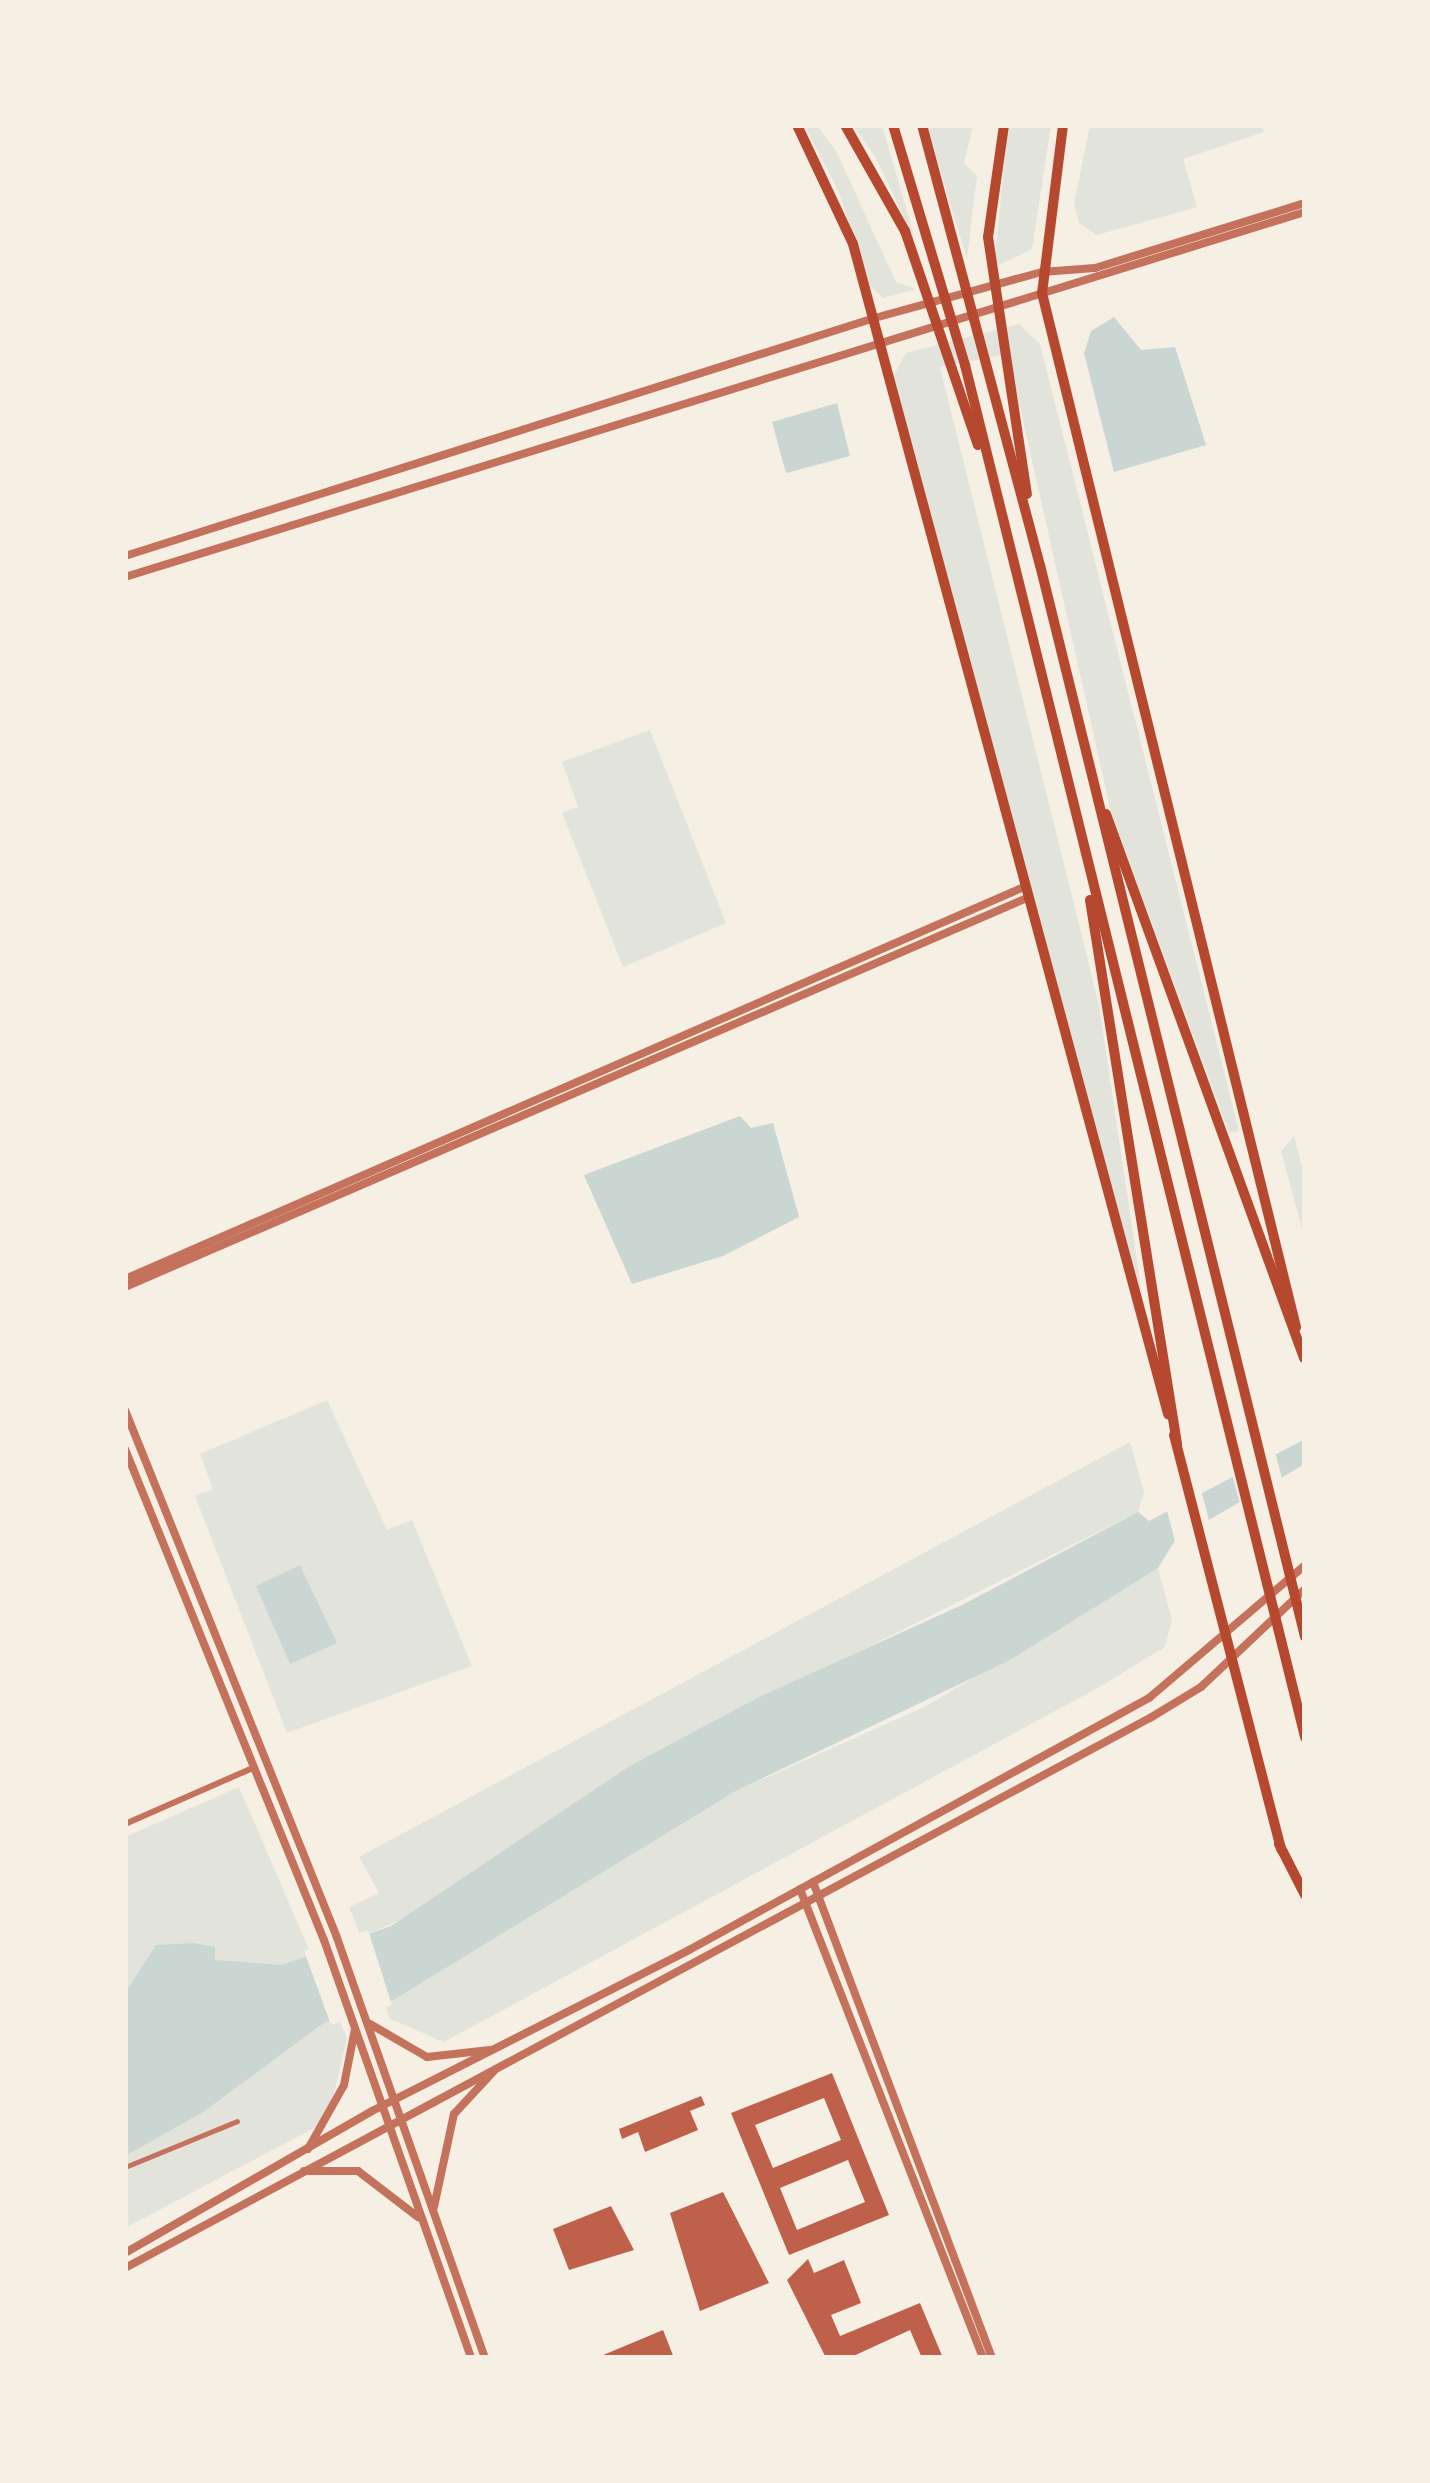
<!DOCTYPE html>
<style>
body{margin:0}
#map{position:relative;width:1430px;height:2483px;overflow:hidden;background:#f6efe4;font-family:"Titillium Web",sans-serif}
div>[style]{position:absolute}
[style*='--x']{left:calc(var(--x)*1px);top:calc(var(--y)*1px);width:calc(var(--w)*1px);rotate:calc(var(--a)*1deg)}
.green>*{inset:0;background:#e2e4dc}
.water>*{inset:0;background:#c9d6d2}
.pier>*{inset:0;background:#f6efe4}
.building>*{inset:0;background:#bf614a}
.pedestrian>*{height:5px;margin:-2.5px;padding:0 2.5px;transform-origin:2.5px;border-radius:2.5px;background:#c5725c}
.minor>*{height:6px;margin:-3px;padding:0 3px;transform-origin:3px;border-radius:3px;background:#c5725c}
.tertiary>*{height:8px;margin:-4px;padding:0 4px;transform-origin:4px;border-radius:4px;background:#c5725c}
.primary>*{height:10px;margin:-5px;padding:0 5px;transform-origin:5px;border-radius:5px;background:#b5482f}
.trunk>*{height:10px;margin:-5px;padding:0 5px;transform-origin:5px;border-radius:5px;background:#b5482f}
span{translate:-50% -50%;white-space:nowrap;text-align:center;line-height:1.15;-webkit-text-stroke:10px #f6efe4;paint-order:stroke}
.frame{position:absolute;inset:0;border:128px solid #f6efe4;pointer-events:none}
</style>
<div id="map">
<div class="green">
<div style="clip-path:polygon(804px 125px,817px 125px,837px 153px,896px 282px,916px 289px,883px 298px,870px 286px,838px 190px)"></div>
<div style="clip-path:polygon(853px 125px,882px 125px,917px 246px,876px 158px)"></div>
<div style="clip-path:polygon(926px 125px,973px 125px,964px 163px,977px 176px,967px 259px)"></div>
<div style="clip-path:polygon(1008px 125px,1051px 125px,1032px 249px,994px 267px)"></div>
<div style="clip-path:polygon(1090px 125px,1262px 125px,1264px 132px,1183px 159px,1197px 207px,1097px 235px,1079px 223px,1074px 204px)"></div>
<div style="clip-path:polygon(1019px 324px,1040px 344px,1239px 1131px,1229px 1133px,1111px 812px,1008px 354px,940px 367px,1099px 1005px,1146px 1321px,892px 378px,906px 353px)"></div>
<div style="clip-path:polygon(650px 730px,726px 923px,623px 967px,562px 813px,578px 807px,562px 762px)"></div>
<div style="clip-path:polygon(1294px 1136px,1305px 1178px,1305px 1240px,1281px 1151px)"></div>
<div style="clip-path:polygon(327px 1400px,387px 1530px,412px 1520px,472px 1666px,287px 1733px,195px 1496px,213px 1489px,200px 1454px)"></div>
<div style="clip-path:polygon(1130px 1442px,1144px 1492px,1138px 1512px,628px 1767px,414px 1914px,361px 1937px,349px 1907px,379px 1893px,359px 1857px)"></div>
<div style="clip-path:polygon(1158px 1568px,1172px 1620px,1165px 1647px,1096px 1689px,444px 2042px,390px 2019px,385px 2005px,397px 1994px,556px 1894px,734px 1792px,926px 1706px)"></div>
<div style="clip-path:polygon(239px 1787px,347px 2038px,333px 2098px,316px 2127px,125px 2228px,125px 1837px)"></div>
</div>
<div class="water">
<div style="clip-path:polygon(1114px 317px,1141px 350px,1175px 347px,1206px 445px,1114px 472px,1084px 353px,1091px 331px)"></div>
<div style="clip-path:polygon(837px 403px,850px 456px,786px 473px,772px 422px)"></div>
<div style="clip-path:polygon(740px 1116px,751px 1128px,773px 1123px,799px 1217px,723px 1256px,632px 1284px,584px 1175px)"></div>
<div style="clip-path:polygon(1305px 1439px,1305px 1464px,1176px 1539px,1158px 1568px,1010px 1660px,734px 1792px,385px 2005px,325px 2022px,203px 2112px,125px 2156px,125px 1993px,156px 1945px,194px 1943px,215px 1947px,215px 1960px,282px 1965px,391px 1926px,628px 1767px,759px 1697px,962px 1605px,1138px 1512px,1149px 1521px)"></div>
<div style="clip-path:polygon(300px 1565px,337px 1643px,290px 1664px,256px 1586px)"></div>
</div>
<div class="pier">
<div style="clip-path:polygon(1275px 1452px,1283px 1482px,1241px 1507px,1232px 1474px)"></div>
<div style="clip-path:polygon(1201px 1490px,1210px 1524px,1176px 1545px,1166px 1507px)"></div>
<div style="clip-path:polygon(368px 1930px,392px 2005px,331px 2025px,304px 1951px)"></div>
</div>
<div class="building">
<div style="clip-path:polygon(evenodd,832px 2073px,889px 2215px,789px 2255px,731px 2113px,832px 2073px,824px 2098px,841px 2140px,773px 2168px,755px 2125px,824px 2098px,832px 2073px,848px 2160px,865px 2202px,797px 2230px,780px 2188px,848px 2160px)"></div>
<div style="clip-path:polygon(701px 2096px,705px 2105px,690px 2111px,698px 2130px,645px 2152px,638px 2132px,622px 2139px,619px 2129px)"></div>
<div style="clip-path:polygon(723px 2192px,769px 2283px,700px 2311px,670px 2213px)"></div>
<div style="clip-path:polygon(611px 2206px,634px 2250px,569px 2270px,553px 2229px)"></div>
<div style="clip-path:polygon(808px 2259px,814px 2273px,844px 2260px,861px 2303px,831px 2315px,840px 2336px,920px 2303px,943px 2358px,922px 2358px,910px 2330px,849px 2358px,826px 2358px,787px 2280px)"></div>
<div style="clip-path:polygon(663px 2330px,674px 2358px,596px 2358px)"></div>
</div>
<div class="pedestrian">
<div style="--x:125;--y:2167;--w:121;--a:-22.3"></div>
</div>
<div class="minor">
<div style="--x:125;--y:1824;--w:137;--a:-23.7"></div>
</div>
<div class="tertiary">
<div style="--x:125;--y:556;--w:783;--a:-17.62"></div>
<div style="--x:871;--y:319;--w:177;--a:-15.4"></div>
<div style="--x:1042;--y:272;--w:53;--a:-4.3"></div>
<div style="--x:1095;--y:268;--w:220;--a:-17.2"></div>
<div style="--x:125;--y:577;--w:1235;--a:-17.19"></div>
<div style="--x:125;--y:1279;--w:981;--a:-23.56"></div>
<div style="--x:125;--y:1287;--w:982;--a:-23.33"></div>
<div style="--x:125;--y:1410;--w:566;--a:68.1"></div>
<div style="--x:336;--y:1935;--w:448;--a:70.6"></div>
<div style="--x:125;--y:1449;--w:530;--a:67.94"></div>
<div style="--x:324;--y:1940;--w:443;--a:70.6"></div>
<div style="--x:813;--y:1882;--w:509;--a:69.39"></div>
<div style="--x:800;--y:1889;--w:503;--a:68.68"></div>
<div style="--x:370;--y:2024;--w:66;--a:30.1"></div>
<div style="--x:427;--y:2057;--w:63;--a:-6.3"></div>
<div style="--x:308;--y:2149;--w:73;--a:-60.6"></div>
<div style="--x:344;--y:2085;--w:57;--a:-78.9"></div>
<div style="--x:304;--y:2171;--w:54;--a:0"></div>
<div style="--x:358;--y:2171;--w:76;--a:37.5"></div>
<div style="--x:434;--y:2207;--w:95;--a:-77.9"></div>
<div style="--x:454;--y:2114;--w:59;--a:-47.1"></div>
<div style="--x:125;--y:2253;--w:285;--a:-29.9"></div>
<div style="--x:372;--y:2111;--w:356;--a:-26.9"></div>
<div style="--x:689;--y:1950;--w:525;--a:-28.72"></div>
<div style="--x:1149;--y:1698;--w:205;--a:-40.4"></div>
<div style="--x:125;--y:2268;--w:1163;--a:-28.22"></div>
<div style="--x:1150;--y:1718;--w:60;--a:-31.3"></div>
<div style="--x:1201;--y:1687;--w:143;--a:-43.3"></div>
</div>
<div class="primary">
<div style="--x:797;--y:125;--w:132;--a:64.8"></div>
<div style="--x:853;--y:244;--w:1212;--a:74.93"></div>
<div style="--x:1063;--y:125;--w:169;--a:97.1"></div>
<div style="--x:1042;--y:293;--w:1065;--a:76.2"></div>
<div style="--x:1174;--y:1435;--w:428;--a:75.5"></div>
</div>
<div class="trunk">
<div style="--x:845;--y:125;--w:122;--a:60.5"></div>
<div style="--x:905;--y:231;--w:226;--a:71.2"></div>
<div style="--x:893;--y:125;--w:251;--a:73.3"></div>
<div style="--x:965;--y:365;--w:1414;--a:76.08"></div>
<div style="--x:922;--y:125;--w:456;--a:75"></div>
<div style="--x:1040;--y:565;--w:1104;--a:76.11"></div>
<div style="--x:1004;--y:125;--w:113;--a:98.1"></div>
<div style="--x:988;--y:237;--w:260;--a:81.4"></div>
<div style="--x:1106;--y:814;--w:579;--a:70"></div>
<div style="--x:1090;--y:900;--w:551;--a:80.91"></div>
<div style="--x:1279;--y:1844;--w:57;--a:63"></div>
</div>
<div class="frame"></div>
</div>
